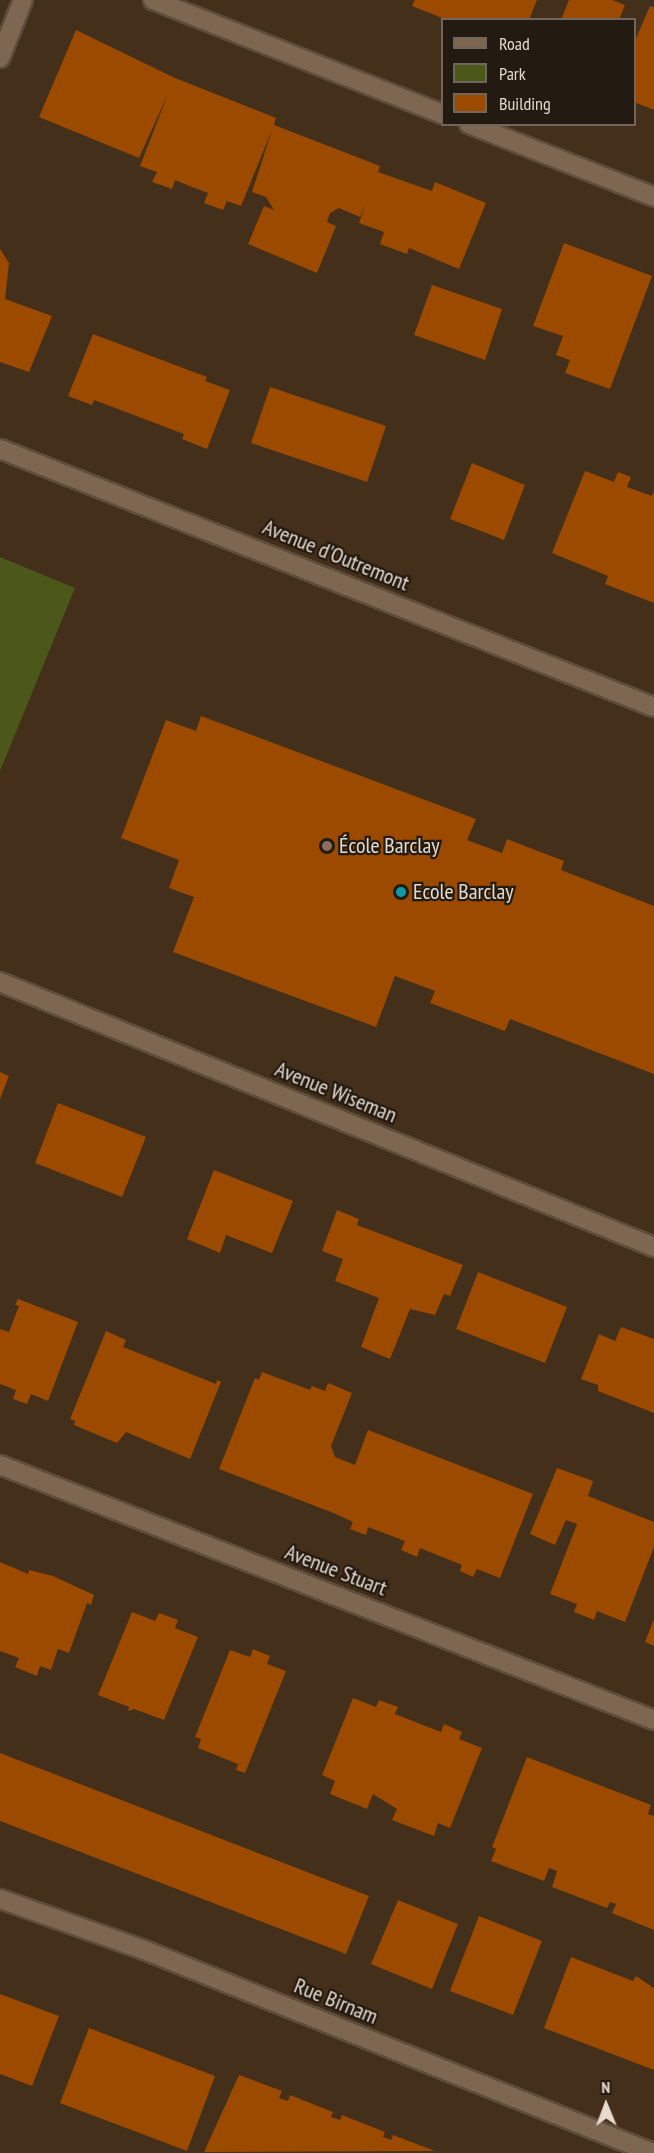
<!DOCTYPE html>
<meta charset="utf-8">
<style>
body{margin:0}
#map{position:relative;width:654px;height:2153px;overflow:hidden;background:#442f1b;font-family:"PT Sans Narrow",sans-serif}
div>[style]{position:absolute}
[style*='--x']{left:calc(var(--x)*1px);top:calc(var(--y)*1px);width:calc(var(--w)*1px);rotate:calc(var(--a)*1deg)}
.green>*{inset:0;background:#4c571a}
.building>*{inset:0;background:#9b4a00}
.roads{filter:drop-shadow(2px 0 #5f4d3c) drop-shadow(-2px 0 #5f4d3c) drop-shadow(0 2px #5f4d3c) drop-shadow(0 -2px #5f4d3c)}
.lane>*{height:18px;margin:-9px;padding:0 9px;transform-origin:9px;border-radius:9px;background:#7e6751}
.street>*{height:18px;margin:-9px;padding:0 9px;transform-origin:9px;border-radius:9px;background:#7e6751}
.dots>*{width:16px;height:16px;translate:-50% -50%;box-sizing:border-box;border:3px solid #231a11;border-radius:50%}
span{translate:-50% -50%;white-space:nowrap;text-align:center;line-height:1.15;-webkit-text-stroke:4.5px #231a11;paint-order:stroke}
.street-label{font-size:22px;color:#e6d9cd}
.poi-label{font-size:22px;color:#e6d9cd}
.left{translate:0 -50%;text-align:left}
.legend{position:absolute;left:441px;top:18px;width:195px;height:108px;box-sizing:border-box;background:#231a11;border:2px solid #71665c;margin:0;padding:8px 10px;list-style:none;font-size:18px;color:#e6d9cd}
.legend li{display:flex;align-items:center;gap:12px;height:30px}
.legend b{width:30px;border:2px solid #71665c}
.north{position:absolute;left:576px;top:2075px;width:60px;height:60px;-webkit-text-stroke:4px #231a11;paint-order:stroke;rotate:359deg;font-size:16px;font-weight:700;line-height:24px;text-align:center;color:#e6d9cd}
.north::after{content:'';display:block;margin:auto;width:21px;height:27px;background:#e6d9cd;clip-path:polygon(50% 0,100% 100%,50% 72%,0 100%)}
</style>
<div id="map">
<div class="green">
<div style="clip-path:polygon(0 557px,75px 588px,0 771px)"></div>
</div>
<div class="building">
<div style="clip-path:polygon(415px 0,537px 0,529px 20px,447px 20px,412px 6px)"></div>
<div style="clip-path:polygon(569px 0,612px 0,625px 5px,619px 20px,561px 20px)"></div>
<div style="clip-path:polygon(650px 6px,654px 7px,654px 110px,634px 102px,634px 43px)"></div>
<div style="clip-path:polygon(76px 30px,175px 78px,276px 118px,274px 125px,380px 166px,378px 172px,432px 191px,435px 182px,486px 203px,459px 269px,409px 248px,407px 254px,380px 244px,384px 232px,359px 223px,365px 205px,360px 217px,339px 208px,330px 213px,327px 222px,336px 226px,317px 273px,248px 244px,264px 206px,274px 210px,266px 197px,252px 192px,272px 130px,241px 206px,227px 201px,223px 210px,204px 203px,208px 193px,192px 187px,175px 180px,172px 189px,152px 182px,157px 172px,140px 166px,168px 94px,139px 158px,39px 117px)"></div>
<div style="clip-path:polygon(564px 243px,652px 276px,610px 389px,565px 373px,570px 360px,556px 355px,563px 336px,533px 326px)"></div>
<div style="clip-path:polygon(0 249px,9px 263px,5px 299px,52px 316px,29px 372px,0 362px)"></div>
<div style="clip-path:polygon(432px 285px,502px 309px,485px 360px,414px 335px)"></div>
<div style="clip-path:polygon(93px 334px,207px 377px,205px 381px,230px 390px,207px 449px,182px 439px,184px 434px,94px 400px,92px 405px,68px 396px)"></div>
<div style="clip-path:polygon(270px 387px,386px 426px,367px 482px,251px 443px)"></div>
<div style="clip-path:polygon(472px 463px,525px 485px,504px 540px,450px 519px)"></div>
<div style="clip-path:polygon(585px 471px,614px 482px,618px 472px,631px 477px,627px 487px,652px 496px,654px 491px,654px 603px,605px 584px,608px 576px,552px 553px)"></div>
<div style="clip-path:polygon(201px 716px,476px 819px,467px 840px,502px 853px,507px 839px,564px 861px,561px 870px,654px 906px,654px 1074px,510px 1019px,505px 1031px,430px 1003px,435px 991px,395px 976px,376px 1027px,173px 952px,194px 897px,169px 888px,179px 860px,121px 838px,166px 720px,196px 731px)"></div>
<div style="clip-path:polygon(0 1072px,9px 1076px,0 1099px)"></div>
<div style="clip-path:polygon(58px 1103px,146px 1137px,122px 1197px,35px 1163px)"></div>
<div style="clip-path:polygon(214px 1170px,293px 1201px,272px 1253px,226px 1235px,220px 1253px,187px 1239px)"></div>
<div style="clip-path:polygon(337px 1210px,359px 1219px,357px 1225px,463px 1265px,450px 1296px,444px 1294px,435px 1315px,410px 1309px,390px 1359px,361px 1347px,379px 1298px,335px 1281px,343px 1259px,322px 1251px)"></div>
<div style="clip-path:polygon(478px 1272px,567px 1307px,545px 1363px,456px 1329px)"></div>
<div style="clip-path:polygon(18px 1299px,78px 1322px,48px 1401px,31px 1394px,27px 1404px,13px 1399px,16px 1390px,0 1384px,0 1329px,9px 1332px,19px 1306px,15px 1305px)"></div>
<div style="clip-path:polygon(621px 1327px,654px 1339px,654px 1413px,598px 1391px,598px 1385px,581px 1379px,599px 1334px,615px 1341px)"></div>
<div style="clip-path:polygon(106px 1331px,126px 1340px,123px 1347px,216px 1384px,217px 1380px,221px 1382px,190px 1459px,126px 1432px,117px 1443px,74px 1425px,75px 1421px,70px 1419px)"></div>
<div style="clip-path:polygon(262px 1372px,310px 1390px,312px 1386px,325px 1391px,328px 1383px,352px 1393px,331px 1446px,335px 1457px,355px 1465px,368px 1430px,533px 1494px,500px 1578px,477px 1569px,473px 1577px,460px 1571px,462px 1565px,420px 1548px,417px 1557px,401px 1550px,405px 1541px,368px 1527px,366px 1535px,350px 1529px,353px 1522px,336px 1514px,219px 1469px,255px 1378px,259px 1380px)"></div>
<div style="clip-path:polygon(557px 1468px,593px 1481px,588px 1496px,654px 1522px,654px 1547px,625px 1622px,597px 1611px,594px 1620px,574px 1612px,577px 1604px,550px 1594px,577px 1524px,566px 1520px,555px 1545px,530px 1534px)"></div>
<div style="clip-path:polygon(0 1562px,28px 1574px,29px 1570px,53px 1576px,94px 1595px,91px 1605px,87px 1603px,69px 1653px,58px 1649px,51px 1670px,40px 1666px,37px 1676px,15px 1667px,19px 1658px,0 1651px)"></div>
<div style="clip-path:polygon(132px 1612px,155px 1621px,159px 1613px,178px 1620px,175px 1628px,198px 1637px,164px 1720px,134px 1709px,128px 1711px,129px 1707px,98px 1695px)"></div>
<div style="clip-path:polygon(654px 1619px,654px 1646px,645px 1642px)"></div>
<div style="clip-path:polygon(253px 1649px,270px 1656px,267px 1664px,286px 1671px,245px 1773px,236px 1770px,238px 1764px,198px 1748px,201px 1739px,195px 1737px,230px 1650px,250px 1657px)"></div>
<div style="clip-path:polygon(353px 1698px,376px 1707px,379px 1700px,398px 1707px,395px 1714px,441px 1732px,444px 1724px,462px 1732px,459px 1739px,482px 1748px,450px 1828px,438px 1823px,434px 1836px,392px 1820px,397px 1809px,373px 1794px,367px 1809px,330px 1794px,335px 1781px,322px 1775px)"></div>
<div style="clip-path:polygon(0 1753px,369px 1896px,346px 1954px,0 1821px)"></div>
<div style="clip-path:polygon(527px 1757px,651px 1805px,648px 1814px,654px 1816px,654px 1930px,612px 1913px,616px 1904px,610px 1902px,607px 1908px,552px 1887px,557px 1871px,549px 1868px,544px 1881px,491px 1861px,496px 1849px,492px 1847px)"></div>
<div style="clip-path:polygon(398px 1900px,458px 1924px,432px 1989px,371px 1964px)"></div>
<div style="clip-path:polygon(479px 1916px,542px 1941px,513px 2015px,450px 1991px)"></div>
<div style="clip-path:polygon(571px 1957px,633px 1981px,636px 1976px,654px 1988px,654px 2070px,544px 2028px)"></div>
<div style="clip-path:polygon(0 1994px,59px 2016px,32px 2086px,0 2074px)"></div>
<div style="clip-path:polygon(89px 2028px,215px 2076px,187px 2151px,60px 2103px)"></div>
<div style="clip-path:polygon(239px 2075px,282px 2091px,279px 2098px,288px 2101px,290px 2095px,333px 2112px,331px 2117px,340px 2120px,342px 2115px,385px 2132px,383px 2137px,391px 2140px,393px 2135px,435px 2151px,204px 2152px)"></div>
</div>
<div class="roads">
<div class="lane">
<div style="--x:0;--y:58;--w:62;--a:-68.4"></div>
</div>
<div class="street">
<div style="--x:153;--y:0;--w:311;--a:21.5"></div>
<div style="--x:469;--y:124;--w:199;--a:21.5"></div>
<div style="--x:0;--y:449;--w:703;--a:21.53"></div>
<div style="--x:0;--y:982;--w:706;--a:22.06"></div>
<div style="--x:0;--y:1465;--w:702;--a:21.3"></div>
<div style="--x:0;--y:1899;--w:153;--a:19.5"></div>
<div style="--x:144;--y:1950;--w:548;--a:21.74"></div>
</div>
</div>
<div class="dots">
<div style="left:327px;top:846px;background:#8d6e63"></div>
<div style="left:401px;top:892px;background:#0f9aa8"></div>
</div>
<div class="street-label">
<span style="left:336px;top:555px;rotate:22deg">Avenue d'Outremont</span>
<span style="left:336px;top:1092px;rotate:22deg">Avenue Wiseman</span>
<span style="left:336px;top:1570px;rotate:21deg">Avenue Stuart</span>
<span style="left:336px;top:2001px;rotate:22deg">Rue Birnam</span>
</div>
<div class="poi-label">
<span class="left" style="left:339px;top:846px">École Barclay</span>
<span class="left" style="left:413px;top:892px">Ecole Barclay</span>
</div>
<ul class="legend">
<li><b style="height:8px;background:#7e6751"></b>Road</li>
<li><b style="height:16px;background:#4c571a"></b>Park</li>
<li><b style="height:16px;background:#9b4a00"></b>Building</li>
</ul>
<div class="north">N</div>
</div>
